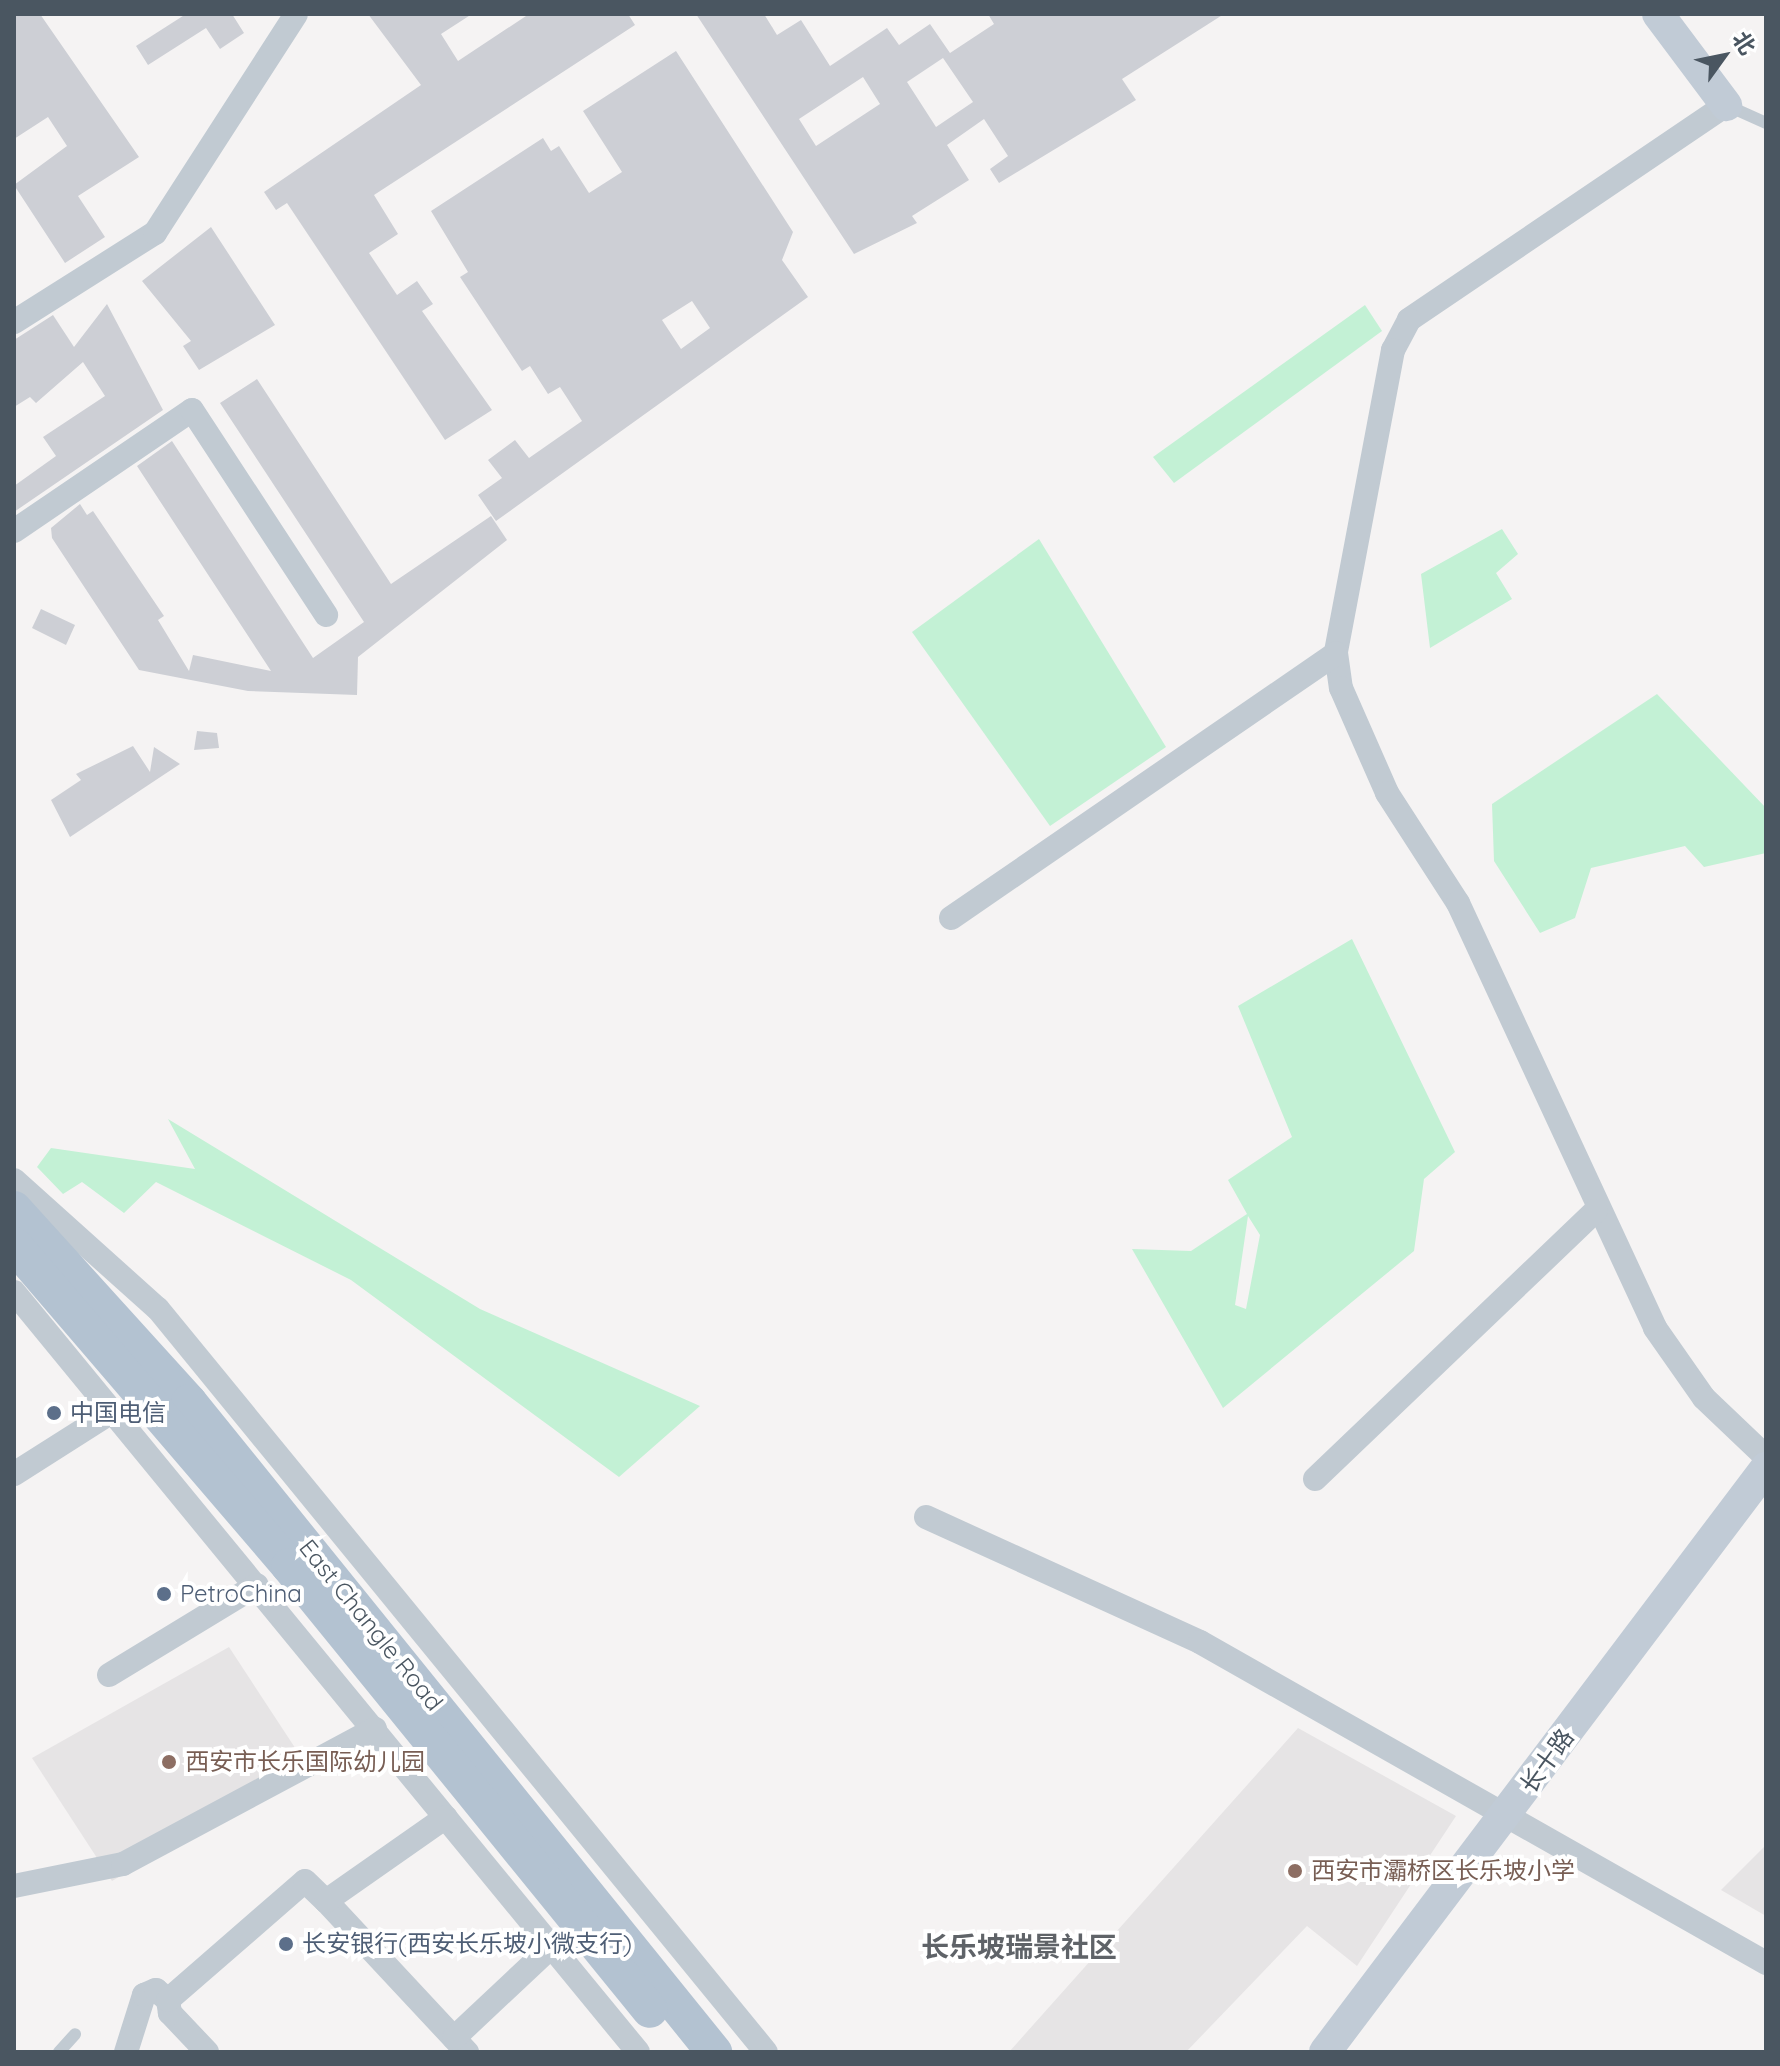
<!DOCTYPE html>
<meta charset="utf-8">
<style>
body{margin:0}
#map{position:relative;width:1780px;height:2066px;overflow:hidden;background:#f5f3f3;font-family:Quicksand,"Noto Sans SC",sans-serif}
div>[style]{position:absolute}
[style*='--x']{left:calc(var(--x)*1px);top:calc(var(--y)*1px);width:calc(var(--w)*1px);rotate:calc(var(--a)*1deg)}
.education>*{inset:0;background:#e6e4e5}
.green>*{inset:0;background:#c3f1d5}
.building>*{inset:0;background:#cdcfd5}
.lane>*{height:12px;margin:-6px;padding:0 6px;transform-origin:6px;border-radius:6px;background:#c1cad2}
.street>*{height:24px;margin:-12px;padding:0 12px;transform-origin:12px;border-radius:12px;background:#c1cad2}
.secondary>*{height:32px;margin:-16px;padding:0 16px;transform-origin:16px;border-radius:16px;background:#c1cbd6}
.primary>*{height:36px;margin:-18px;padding:0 18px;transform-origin:18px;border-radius:18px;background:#b3c2d1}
.dots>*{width:22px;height:22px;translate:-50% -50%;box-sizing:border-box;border:4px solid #fff;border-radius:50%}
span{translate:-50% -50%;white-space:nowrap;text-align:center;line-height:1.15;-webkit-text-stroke:8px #fff;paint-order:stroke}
.service-label{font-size:24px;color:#4e5e75}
.left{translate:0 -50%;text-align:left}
.street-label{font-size:24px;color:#4a5661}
.education-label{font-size:24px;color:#785e54}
.quarter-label{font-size:28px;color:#5f6368;font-weight:700}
.frame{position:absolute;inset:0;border:16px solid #4a5661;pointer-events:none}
.north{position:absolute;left:1684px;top:16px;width:80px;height:80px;-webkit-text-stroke:6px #fff;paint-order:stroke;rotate:57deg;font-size:22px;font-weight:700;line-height:32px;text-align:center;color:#4a5661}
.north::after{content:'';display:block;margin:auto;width:28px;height:36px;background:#4a5661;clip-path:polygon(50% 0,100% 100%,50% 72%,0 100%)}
</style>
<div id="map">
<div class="education">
<div style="clip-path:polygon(229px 1647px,307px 1766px,112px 1881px,32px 1758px)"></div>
<div style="clip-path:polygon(1298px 1728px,1456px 1816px,1357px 1966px,1307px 1926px,1186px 2052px,1009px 2052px)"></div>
<div style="clip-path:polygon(1766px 1845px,1766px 1916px,1721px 1890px)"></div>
</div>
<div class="green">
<div style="clip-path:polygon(1365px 305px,1382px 331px,1174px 483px,1153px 457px)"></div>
<div style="clip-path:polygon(1502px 529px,1518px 554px,1496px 573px,1512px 599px,1430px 648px,1421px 574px)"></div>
<div style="clip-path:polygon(1039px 539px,1166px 747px,1050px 826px,912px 632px)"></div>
<div style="clip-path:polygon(1657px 694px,1766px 808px,1766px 853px,1704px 867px,1685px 846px,1591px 868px,1575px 918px,1540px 933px,1494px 861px,1492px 804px)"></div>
<div style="clip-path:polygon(evenodd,1352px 939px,1455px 1152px,1424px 1179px,1414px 1251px,1223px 1408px,1132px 1249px,1191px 1251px,1247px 1214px,1228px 1180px,1292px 1137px,1238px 1006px,1352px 939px,1248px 1216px,1260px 1235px,1246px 1309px,1235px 1305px,1248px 1216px)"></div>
<div style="clip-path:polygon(168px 1119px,480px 1309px,700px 1406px,619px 1477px,351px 1280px,156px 1182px,124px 1213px,82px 1182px,63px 1194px,37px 1167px,51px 1148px,195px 1169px)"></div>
</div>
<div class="building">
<div style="clip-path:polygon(14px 14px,40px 14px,139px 157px,78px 196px,105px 237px,65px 263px,14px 185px,67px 146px,48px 117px,14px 139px)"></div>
<div style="clip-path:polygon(186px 14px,232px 14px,244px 33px,220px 49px,206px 28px,148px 65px,136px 46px)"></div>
<div style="clip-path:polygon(368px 14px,472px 14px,441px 34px,458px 61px,529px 14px,628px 14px,635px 25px,374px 195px,398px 234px,369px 253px,397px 295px,417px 281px,433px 304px,422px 311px,492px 410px,445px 440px,287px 203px,276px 210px,264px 192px,421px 85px)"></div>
<div style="clip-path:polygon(evenodd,696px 14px,764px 14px,777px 35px,801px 20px,830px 66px,887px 28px,899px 45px,930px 24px,950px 53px,994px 24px,988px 14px,1224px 14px,1122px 79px,1136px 100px,999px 183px,990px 169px,1008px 156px,984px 119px,947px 145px,969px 180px,912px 216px,917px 223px,854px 254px,696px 14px,943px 58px,973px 102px,936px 127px,907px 82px,943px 58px,696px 14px,863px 77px,880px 104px,816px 146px,799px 119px,863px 77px)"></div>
<div style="clip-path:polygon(evenodd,676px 51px,793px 232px,782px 260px,808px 297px,496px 521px,478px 495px,502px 478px,488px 460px,515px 440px,529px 458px,582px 421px,560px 387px,548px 394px,530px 366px,522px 371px,460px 277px,468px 272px,431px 211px,543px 138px,551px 151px,559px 146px,589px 193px,622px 172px,583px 111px,676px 51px,692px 301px,710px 328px,681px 349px,662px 320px,692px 301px)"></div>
<div style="clip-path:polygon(211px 227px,275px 325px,199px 370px,183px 346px,191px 341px,142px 281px)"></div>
<div style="clip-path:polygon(107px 304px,163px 410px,14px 512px,14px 486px,56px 456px,43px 437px,105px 396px,83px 362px,36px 403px,30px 397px,14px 407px,14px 340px,53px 315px,74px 347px)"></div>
<div style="clip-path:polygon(257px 379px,391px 584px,491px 516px,507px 540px,358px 657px,357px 695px,248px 691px,139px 670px,52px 538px,51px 528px,80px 504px,87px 515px,93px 511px,164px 616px,158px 620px,189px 671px,193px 655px,271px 671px,137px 466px,172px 441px,313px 658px,364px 622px,220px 403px)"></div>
<div style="clip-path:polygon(41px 609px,75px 625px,66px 645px,32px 628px)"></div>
<div style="clip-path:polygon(197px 731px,217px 733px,219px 748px,194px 750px)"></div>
<div style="clip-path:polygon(133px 746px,150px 772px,154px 747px,180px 764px,70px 837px,51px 800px,81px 780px,76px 774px)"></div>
</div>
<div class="lane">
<div style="--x:1726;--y:105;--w:44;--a:24.2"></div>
<div style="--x:59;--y:2052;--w:24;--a:-48"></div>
</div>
<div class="street">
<div style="--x:1726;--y:105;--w:383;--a:145.9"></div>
<div style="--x:1409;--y:320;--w:34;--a:118"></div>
<div style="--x:1393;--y:350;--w:308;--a:100.7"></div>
<div style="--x:1336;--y:653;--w:35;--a:82"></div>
<div style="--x:1341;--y:688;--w:115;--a:66.3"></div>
<div style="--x:1387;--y:793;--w:131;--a:57.2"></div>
<div style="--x:1458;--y:903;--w:468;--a:65.1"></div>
<div style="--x:1655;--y:1328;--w:85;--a:55"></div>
<div style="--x:1704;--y:1398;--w:86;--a:43.6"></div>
<div style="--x:14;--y:322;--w:167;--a:-32.3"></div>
<div style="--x:155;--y:233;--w:260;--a:-57.2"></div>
<div style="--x:14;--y:531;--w:215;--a:-34.2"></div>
<div style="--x:192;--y:410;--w:245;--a:56.8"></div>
<div style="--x:951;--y:918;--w:467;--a:-34.5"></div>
<div style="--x:14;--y:1180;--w:193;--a:41.9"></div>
<div style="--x:158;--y:1309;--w:960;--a:50.71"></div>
<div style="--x:14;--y:1292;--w:983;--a:50.61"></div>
<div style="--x:14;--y:1474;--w:114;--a:-32.4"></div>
<div style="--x:1315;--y:1479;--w:388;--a:-43.7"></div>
<div style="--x:926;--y:1517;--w:301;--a:24.5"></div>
<div style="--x:1200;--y:1642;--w:651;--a:29.56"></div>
<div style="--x:109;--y:1675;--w:173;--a:-31.3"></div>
<div style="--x:14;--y:1886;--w:111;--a:-11.4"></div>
<div style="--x:123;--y:1864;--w:286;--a:-28.2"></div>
<div style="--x:326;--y:1901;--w:207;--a:47"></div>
<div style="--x:454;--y:2038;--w:133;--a:-43.2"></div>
<div style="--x:126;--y:2052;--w:60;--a:-72.5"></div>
<div style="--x:144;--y:1995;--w:13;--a:-23"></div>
<div style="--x:156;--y:1990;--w:16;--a:40"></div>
<div style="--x:207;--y:2052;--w:54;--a:-133.5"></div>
<div style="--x:170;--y:2013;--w:13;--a:-99"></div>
<div style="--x:168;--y:2000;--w:181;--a:-41"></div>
<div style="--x:305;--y:1881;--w:29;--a:44"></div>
<div style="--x:326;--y:1901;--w:146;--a:-35"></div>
</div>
<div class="secondary">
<div style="--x:1658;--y:14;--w:114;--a:53.2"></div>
<div style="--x:1325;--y:2052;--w:732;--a:-52.94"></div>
</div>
<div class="primary">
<div style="--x:14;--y:1209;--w:261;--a:47.8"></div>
<div style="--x:189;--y:1402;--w:836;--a:51.07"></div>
<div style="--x:14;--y:1245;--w:423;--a:49.4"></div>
<div style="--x:289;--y:1566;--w:572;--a:50.89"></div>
</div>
<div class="dots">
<div style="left:54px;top:1413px;background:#5c6f8a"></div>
<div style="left:164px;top:1594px;background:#5c6f8a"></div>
<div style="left:169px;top:1762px;background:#8d6e63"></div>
<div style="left:1295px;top:1871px;background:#8d6e63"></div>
<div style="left:286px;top:1944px;background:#5c6f8a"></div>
</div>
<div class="service-label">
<span class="left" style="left:70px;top:1413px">中国电信</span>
<span class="left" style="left:180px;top:1594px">PetroChina</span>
<span class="left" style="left:302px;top:1944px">长安银行(西安长乐坡小微支行)</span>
</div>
<div class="street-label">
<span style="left:371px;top:1625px;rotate:51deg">East Changle Road</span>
<span style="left:1547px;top:1761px;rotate:-54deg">长十路</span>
</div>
<div class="education-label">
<span class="left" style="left:185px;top:1762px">西安市长乐国际幼儿园</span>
<span class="left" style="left:1311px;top:1871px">西安市灞桥区长乐坡小学</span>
</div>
<div class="quarter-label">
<span style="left:1019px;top:1947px">长乐坡瑞景社区</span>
</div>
<div class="frame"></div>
<div class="north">北</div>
</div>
